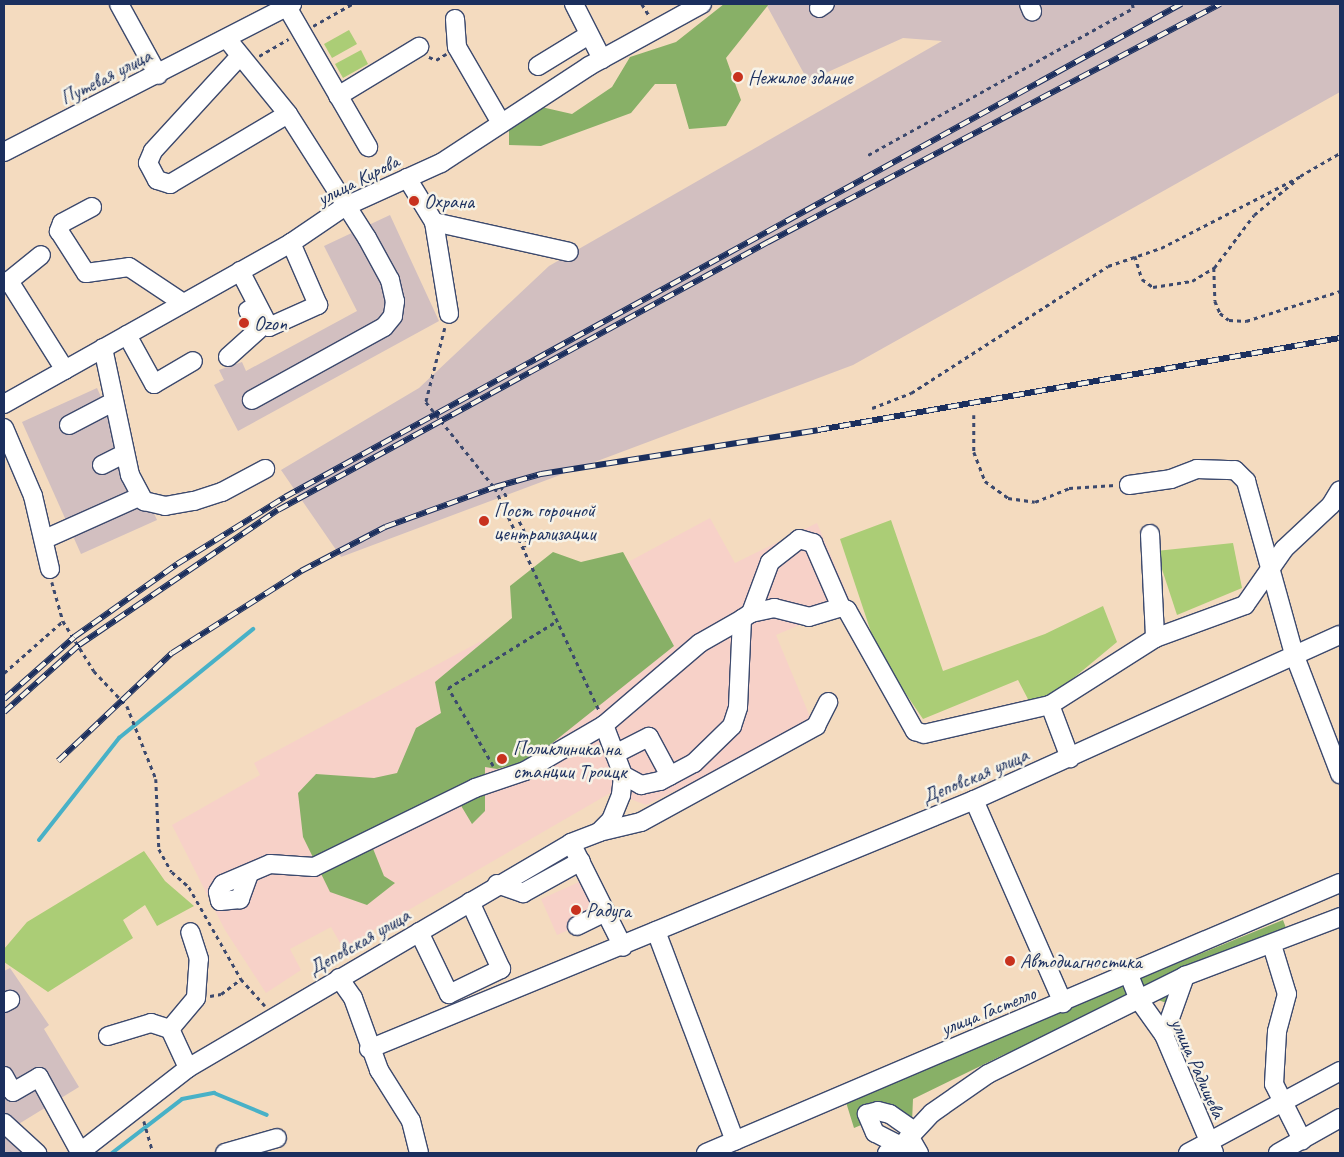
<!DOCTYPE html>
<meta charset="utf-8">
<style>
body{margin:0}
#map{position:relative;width:1344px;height:1157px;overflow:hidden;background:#f4dbbf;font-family:Caveat,sans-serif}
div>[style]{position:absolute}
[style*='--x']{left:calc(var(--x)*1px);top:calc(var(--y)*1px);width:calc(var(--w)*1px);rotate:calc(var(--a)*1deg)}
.built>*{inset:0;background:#f7d1c8}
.industrial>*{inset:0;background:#d2bfc0}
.green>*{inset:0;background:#abcd76}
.forest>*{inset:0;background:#88b067}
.stream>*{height:4px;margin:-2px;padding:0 2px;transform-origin:2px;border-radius:2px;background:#48b1c7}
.path>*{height:2.5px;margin-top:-1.25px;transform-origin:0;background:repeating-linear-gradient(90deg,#3c496d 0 4px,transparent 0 8px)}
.roads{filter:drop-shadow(1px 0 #3c496d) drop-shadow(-1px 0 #3c496d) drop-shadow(0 1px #3c496d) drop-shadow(0 -1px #3c496d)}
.minor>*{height:18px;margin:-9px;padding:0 9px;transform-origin:9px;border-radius:9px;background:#fff}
.rail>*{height:5.5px;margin-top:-2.75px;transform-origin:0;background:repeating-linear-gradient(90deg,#f7f3e8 0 11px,#1b2f5e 0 22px);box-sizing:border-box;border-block:1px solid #1b2f5e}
.dots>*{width:14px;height:14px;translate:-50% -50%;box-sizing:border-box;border:2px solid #f7f3e8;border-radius:50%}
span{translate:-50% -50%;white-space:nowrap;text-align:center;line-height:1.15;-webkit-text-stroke:5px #f7f3e8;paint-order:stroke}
.street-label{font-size:20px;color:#1b2f5e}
.poi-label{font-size:20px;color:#1b2f5e}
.left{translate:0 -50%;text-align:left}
.frame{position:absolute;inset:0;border:5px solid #1b2f5e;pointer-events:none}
</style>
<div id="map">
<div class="built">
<div style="clip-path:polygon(710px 518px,735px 563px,817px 523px,851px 603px,776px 635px,813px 724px,646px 805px,612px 792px,343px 948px,331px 927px,290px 949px,301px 970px,266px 993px,225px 930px,172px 825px,260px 775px,254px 763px)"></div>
<div style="clip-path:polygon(588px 878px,604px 915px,557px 935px,541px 899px)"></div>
</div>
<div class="industrial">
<div style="clip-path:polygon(770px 4px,1340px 4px,1340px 92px,853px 365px,341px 557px,281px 470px,419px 388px,549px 266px,942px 41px,903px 38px,808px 81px,767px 6px)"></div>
<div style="clip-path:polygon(390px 215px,439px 321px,238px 431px,214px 385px,224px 380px,219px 370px,242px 362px,246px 371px,357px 311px,324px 246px)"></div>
<div style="clip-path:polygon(97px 388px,157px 520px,81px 554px,22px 422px)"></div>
<div style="clip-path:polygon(10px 968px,49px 1025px,44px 1029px,79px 1087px,17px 1125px,33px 1153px,4px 1153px,4px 971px)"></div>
</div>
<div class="green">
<div style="clip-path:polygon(349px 30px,357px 44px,332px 58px,324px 44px)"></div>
<div style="clip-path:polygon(361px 50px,368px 64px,343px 78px,335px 64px)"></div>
<div style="clip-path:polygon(891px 520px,943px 671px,1045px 634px,1103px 606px,1117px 642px,1053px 695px,1030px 703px,1018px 680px,923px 719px,878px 653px,840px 539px)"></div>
<div style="clip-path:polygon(1233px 543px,1242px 588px,1177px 615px,1156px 551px)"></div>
<div style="clip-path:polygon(144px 851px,165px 881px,194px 906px,157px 926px,145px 905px,123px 920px,133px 938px,48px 992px,4px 962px,4px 949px,27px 922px)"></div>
</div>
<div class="forest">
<div style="clip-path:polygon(724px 4px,769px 4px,726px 58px,741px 100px,726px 126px,689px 129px,676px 84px,655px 84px,631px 113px,541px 146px,509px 145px,509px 125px,537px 106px,572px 114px,612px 87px,630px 57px,676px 42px)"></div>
<div style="clip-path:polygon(553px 552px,581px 562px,623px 552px,674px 646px,531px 760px,497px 769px,485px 767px,485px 811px,472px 824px,460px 804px,372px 846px,384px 876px,395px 883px,367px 905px,330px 892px,303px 837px,298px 793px,316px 774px,374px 778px,397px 773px,416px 728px,441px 713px,435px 682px,512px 618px,510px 586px)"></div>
<div style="clip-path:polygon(1283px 920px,1286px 928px,1207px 958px,1183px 976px,1169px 1004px,1145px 995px,1003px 1055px,913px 1099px,912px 1122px,878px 1118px,854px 1128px,845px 1099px)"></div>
</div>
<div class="stream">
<div style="--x:39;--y:840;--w:130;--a:-51.9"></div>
<div style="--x:119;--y:738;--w:173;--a:-39.1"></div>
<div style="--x:112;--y:1153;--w:88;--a:-37.6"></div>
<div style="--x:182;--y:1099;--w:33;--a:-11"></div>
<div style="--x:214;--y:1093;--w:57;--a:22.5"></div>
</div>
<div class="path">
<div style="--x:642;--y:4;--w:15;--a:58"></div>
<div style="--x:313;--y:26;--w:45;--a:-29.4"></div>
<div style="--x:259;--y:56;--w:34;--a:-30"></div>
<div style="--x:429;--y:57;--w:8;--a:23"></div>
<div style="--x:436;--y:60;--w:12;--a:-31"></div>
<div style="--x:868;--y:155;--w:303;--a:-29"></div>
<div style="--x:1133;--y:8;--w:4;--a:-104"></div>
<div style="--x:1300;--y:176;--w:46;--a:-29.9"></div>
<div style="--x:1135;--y:256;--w:24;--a:73"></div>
<div style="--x:1142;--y:279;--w:14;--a:36"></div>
<div style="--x:1153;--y:287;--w:39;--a:-9"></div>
<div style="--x:1192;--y:281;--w:26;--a:-31"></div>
<div style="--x:1214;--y:268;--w:33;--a:88"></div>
<div style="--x:1215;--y:301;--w:13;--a:67"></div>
<div style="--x:1220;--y:313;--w:11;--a:38"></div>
<div style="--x:1229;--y:320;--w:17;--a:3"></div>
<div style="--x:1246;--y:321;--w:99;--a:-17.7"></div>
<div style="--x:1214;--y:268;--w:66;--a:-53"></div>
<div style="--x:1254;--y:215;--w:55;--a:-39.8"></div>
<div style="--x:445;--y:328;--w:76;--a:104.4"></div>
<div style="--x:426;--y:402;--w:110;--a:51.3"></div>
<div style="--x:495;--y:488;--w:245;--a:64.9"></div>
<div style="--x:872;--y:408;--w:42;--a:-21"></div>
<div style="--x:911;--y:393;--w:234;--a:-32.8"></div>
<div style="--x:1108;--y:266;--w:56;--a:-18.8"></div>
<div style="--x:1161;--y:248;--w:157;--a:-27.2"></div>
<div style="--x:974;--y:415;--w:37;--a:90"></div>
<div style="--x:974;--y:452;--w:31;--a:69"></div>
<div style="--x:985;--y:481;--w:29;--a:36"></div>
<div style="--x:1008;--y:498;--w:27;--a:8"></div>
<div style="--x:1035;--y:502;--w:37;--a:-22"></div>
<div style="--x:1069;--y:488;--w:46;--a:-3.7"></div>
<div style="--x:496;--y:488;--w:5;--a:-22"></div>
<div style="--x:501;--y:486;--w:50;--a:62.4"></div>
<div style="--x:524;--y:530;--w:17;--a:87"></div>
<div style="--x:52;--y:582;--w:41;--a:74.2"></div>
<div style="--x:63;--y:621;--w:59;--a:58.2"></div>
<div style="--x:94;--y:671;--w:48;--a:46.7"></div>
<div style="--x:127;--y:706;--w:79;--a:68.3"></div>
<div style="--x:156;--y:779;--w:70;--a:87.5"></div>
<div style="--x:159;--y:849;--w:26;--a:61"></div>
<div style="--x:172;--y:872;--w:23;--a:41"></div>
<div style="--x:189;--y:887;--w:106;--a:60.5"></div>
<div style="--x:241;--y:979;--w:36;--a:48"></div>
<div style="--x:4;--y:673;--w:79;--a:-41.4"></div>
<div style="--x:493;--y:766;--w:90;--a:-120"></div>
<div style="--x:448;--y:688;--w:128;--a:-31.6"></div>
<div style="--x:210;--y:996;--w:11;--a:-10"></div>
<div style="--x:221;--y:994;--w:25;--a:-37"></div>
<div style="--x:144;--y:1121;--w:33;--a:74"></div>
</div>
<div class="roads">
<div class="minor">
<div style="--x:119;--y:4;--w:81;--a:61.2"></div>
<div style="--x:574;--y:4;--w:62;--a:63"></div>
<div style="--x:1029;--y:4;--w:8;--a:67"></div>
<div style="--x:287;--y:7;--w:162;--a:59.9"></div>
<div style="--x:819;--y:8;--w:7;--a:-34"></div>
<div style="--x:455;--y:19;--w:28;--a:86"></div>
<div style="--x:457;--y:47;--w:88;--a:59.9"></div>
<div style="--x:227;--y:39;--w:97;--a:50.9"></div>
<div style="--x:288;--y:114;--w:147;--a:57.5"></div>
<div style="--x:367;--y:238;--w:48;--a:61.3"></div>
<div style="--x:390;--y:280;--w:22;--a:77"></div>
<div style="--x:395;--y:301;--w:15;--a:98"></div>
<div style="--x:393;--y:316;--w:14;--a:129"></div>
<div style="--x:384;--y:327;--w:151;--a:151.1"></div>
<div style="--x:240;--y:56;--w:129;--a:132.5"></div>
<div style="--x:153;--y:151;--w:13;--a:113"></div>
<div style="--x:148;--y:163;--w:19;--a:62"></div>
<div style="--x:157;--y:180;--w:14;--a:17"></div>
<div style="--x:170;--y:184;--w:137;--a:-30.7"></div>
<div style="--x:538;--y:66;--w:57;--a:-31.5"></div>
<div style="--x:338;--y:96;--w:95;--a:-31.2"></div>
<div style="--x:4;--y:152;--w:324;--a:-27.2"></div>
<div style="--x:407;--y:178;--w:52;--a:58.5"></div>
<div style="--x:434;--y:222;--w:138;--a:12.5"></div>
<div style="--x:92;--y:207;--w:34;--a:152"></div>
<div style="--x:62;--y:223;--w:9;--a:111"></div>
<div style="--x:59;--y:231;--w:50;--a:57.3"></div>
<div style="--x:86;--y:273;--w:43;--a:-7.9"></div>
<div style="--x:129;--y:267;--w:65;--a:33.7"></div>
<div style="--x:434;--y:222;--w:93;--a:80.7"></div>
<div style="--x:240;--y:271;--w:63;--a:62.6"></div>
<div style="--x:269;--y:327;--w:54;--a:-24.2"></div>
<div style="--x:318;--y:305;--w:68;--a:-113.5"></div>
<div style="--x:9;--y:281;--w:41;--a:-39.1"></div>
<div style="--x:4;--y:283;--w:5;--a:-22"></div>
<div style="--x:9;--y:281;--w:105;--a:57.8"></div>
<div style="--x:127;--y:335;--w:56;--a:61.1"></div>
<div style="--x:154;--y:384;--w:45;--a:-30.5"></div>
<div style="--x:103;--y:348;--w:130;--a:78"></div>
<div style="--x:130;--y:475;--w:30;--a:62"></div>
<div style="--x:144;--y:501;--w:22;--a:13"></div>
<div style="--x:165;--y:506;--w:29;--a:-10"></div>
<div style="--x:194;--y:501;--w:29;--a:-18"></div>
<div style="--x:222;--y:492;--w:49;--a:-28.1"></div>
<div style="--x:228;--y:357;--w:40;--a:-42"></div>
<div style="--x:258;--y:330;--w:22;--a:-117"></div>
<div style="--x:4;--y:404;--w:329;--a:-29.3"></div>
<div style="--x:291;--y:243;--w:64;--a:-34.2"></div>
<div style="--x:344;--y:207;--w:107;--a:-24.4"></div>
<div style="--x:441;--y:163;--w:177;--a:-33.2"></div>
<div style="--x:589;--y:66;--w:129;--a:-28.8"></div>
<div style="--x:69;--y:425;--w:47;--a:-27.6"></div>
<div style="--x:4;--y:428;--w:74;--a:66.9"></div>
<div style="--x:33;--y:496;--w:75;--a:76.9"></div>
<div style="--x:102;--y:465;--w:25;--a:-27"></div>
<div style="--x:1129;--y:485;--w:42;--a:-8.1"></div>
<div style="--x:1171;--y:479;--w:28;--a:-21"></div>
<div style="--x:1197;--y:469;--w:38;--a:2"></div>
<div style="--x:1235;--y:470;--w:16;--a:45"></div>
<div style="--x:1246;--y:481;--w:180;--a:74.5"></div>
<div style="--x:1294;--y:654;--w:129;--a:69"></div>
<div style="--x:1150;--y:534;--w:104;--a:87.2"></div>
<div style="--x:45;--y:539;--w:105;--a:-24.1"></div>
<div style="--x:751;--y:613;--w:24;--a:-12"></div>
<div style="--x:774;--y:608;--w:36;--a:14"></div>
<div style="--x:809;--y:617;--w:34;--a:-17"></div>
<div style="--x:1050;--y:705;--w:57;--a:69.3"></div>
<div style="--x:604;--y:725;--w:126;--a:-40.5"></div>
<div style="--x:700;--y:643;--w:48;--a:-29.7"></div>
<div style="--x:615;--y:754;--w:38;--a:-27"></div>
<div style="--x:649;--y:737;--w:44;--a:61.7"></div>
<div style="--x:974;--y:800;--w:222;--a:66.3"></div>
<div style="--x:599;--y:832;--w:43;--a:-13.4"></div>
<div style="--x:641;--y:822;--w:200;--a:-28.7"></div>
<div style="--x:816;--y:726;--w:27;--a:-63"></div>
<div style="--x:571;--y:843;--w:30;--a:-21"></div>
<div style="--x:599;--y:832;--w:17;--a:-45"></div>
<div style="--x:611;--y:820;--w:27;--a:-68"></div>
<div style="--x:621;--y:795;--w:20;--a:-84"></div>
<div style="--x:623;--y:775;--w:21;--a:29"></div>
<div style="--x:641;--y:785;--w:19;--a:-12"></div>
<div style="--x:660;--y:781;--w:38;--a:-28"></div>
<div style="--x:694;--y:763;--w:53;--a:-44.2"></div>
<div style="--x:732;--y:726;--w:20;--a:-72"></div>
<div style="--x:738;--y:707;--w:88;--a:-87.4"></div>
<div style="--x:742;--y:619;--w:11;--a:-34"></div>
<div style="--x:751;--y:613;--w:54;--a:-69.6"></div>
<div style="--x:770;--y:562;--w:37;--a:-38"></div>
<div style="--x:799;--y:539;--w:15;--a:16"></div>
<div style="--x:813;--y:543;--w:70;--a:66.4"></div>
<div style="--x:841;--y:607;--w:7;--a:27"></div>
<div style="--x:847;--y:610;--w:139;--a:60.7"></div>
<div style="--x:915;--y:731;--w:9;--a:18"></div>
<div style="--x:924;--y:734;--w:129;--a:-13"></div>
<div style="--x:1050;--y:705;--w:125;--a:-32.5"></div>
<div style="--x:1155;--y:638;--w:96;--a:-20.1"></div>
<div style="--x:1245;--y:605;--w:68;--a:-55.1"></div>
<div style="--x:1284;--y:549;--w:64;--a:-43.1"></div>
<div style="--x:1331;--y:505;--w:17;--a:-59"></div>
<div style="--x:249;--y:874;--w:27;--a:110"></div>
<div style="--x:240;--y:899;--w:20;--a:174"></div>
<div style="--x:220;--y:901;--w:9;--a:-103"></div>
<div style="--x:218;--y:892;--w:9;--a:-58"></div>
<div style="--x:223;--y:884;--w:51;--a:-23.1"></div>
<div style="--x:270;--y:864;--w:44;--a:3.9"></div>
<div style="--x:314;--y:867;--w:179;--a:-26.1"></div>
<div style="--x:475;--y:788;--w:53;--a:-18.8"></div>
<div style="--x:525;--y:771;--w:91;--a:-30.2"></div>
<div style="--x:604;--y:725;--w:53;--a:69.2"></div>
<div style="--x:497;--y:884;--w:28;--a:19"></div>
<div style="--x:523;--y:893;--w:66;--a:-28.9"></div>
<div style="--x:577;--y:926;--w:32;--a:-26"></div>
<div style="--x:656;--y:931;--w:224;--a:69.4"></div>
<div style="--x:419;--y:932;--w:69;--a:64.2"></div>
<div style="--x:449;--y:994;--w:58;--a:-25.7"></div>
<div style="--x:501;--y:969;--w:74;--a:-114.8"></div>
<div style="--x:1272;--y:945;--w:51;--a:73"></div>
<div style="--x:1287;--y:994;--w:39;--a:105"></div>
<div style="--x:1277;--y:1032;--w:52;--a:93.3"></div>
<div style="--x:1274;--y:1084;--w:63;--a:63.4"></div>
<div style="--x:1129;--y:975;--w:27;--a:68"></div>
<div style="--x:1139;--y:1000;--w:43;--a:54.5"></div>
<div style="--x:1164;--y:1035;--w:128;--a:67"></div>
<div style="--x:339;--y:978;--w:24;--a:55"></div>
<div style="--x:353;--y:998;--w:77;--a:70.1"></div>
<div style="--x:379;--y:1070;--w:60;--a:57.9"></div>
<div style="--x:411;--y:1121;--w:33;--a:76"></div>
<div style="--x:4;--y:1003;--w:7;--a:-27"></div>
<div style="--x:170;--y:1029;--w:40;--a:-50"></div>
<div style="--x:196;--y:998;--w:39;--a:-86"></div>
<div style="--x:199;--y:959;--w:28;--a:-108"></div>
<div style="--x:1164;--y:1035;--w:63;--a:-70.4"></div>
<div style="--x:108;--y:1036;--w:45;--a:-16.8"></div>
<div style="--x:151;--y:1023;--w:20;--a:18"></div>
<div style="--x:170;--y:1029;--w:43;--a:65.2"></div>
<div style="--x:369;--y:1049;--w:654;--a:-22.37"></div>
<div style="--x:974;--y:800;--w:401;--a:-24.3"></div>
<div style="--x:4;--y:1076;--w:18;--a:61"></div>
<div style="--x:13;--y:1092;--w:30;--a:-30"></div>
<div style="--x:39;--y:1077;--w:85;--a:61.3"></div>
<div style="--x:4;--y:1123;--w:45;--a:42.3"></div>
<div style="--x:909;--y:1136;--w:20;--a:60"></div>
<div style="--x:901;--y:1146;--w:29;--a:-153"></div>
<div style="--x:875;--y:1133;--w:21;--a:-113"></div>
<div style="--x:867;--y:1114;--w:11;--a:-15"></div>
<div style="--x:878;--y:1111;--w:12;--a:14"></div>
<div style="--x:890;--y:1114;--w:29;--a:35"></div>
<div style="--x:79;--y:1153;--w:138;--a:-37.9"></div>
<div style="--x:188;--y:1068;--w:444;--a:-30.4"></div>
<div style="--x:571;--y:843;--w:116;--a:63.4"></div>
<div style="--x:225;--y:1153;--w:54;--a:-16.1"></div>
<div style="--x:706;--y:1153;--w:689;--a:-23.07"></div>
<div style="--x:887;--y:1153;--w:16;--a:-27"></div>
<div style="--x:901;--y:1146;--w:45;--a:-46.8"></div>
<div style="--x:932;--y:1113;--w:68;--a:-34.9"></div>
<div style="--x:988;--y:1074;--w:220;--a:-26.4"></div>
<div style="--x:1185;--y:976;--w:166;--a:-20.8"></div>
<div style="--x:1188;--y:1153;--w:173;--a:-28.3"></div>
<div style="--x:1278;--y:1153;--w:71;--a:-29.4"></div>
</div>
</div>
<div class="rail">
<div style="--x:4;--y:699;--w:94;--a:-41.5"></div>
<div style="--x:74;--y:637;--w:126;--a:-35.3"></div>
<div style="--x:177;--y:564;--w:127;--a:-31.8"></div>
<div style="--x:285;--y:497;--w:1023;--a:-28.82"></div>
<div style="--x:4;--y:712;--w:101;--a:-41.8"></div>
<div style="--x:79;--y:645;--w:240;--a:-34.2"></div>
<div style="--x:278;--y:510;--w:559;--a:-28.68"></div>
<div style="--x:768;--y:242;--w:511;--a:-27.77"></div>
<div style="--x:58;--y:761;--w:157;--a:-43.5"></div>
<div style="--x:172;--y:653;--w:153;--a:-32.4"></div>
<div style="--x:301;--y:571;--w:95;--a:-27.6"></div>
<div style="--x:385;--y:527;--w:117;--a:-20"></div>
<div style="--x:495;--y:487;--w:48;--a:-15.8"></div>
<div style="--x:541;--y:474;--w:280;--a:-9"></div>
<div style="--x:818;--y:430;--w:530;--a:-10"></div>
</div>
<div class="dots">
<div style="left:738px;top:77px;background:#c8321e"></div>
<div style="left:414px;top:201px;background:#c8321e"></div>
<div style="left:244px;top:323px;background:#c8321e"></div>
<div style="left:484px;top:521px;background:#c8321e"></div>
<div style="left:502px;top:759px;background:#c8321e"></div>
<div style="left:576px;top:910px;background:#c8321e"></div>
<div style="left:1010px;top:961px;background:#c8321e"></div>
</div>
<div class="street-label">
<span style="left:106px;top:77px;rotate:-27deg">Путевая улица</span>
<span style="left:358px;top:180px;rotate:-27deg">улица Кирова</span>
<span style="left:975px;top:776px;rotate:-23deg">Деповская улица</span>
<span style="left:359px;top:942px;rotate:-30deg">Деповская улица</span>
<span style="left:988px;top:1011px;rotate:-22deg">улица Гастелло</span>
<span style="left:1198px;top:1068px;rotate:66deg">улица Радищева</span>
</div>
<div class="poi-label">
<span class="left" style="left:748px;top:77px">Нежилое здание</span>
<span class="left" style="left:424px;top:201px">Охрана</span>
<span class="left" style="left:254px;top:323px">Ozon</span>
<span class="left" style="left:494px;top:522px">Пост горочной<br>централизации</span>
<span class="left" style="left:513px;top:760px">Поликлиника на<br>станции Троицк</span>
<span class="left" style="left:586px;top:910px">Радуга</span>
<span class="left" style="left:1020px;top:961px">Автодиагностика</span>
</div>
<div class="frame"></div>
</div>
